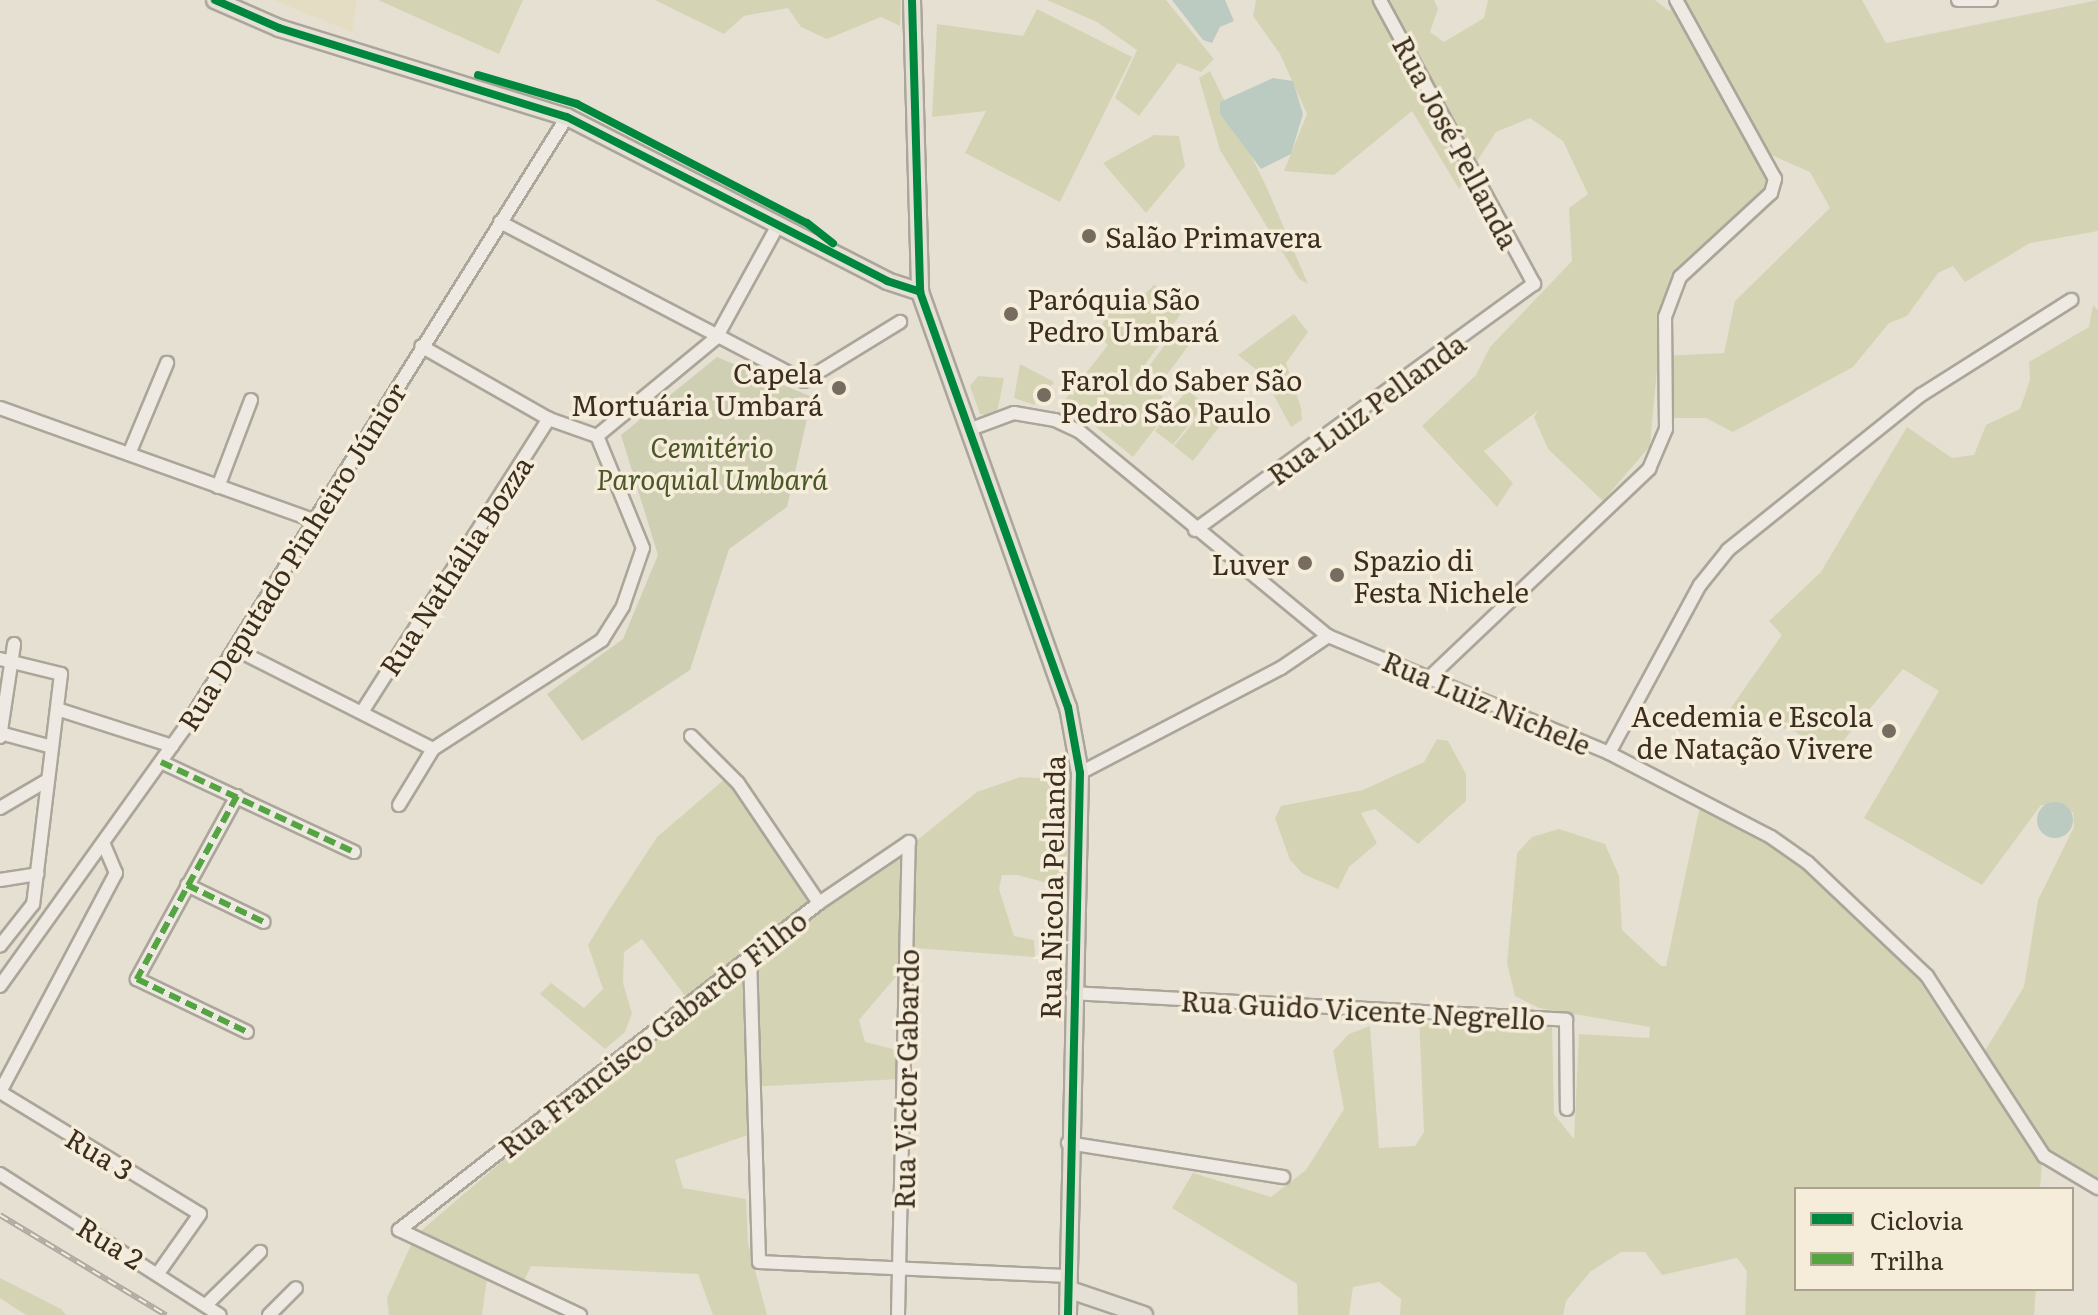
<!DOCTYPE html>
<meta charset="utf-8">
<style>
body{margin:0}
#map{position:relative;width:2098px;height:1315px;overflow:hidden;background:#e5e0d2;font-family:Literata,serif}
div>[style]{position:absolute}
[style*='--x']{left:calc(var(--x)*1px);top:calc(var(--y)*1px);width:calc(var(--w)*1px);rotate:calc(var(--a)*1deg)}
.farmland>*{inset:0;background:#e4ddc3}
.green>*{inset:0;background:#d4d4b5}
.cemetery>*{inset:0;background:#cfcfb4}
.water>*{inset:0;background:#bccbc2}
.round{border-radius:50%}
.roads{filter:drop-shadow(2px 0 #aba59a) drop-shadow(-2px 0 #aba59a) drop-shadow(0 2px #aba59a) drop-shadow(0 -2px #aba59a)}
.minor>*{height:12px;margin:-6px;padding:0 6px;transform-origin:6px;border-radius:6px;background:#eeeae3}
.major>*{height:16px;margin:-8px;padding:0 8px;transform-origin:8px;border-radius:8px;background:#e5e0d5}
.rail>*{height:6px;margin-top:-3px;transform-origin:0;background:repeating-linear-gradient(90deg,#f5edd9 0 9px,#aeaaa2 0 18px);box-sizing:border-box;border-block:2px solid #aeaaa2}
.quiet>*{height:6px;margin-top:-3px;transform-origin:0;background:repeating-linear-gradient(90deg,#54a441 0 12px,transparent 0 18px)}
.cycleway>*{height:8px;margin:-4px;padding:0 4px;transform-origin:4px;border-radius:4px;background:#00873e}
.dots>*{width:22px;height:22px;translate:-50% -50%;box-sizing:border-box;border:4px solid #f5edd9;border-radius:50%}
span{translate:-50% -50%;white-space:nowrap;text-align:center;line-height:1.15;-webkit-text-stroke:7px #f5edd9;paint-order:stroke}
.street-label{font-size:28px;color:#3b2e21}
.poi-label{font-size:28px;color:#3b2e21}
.left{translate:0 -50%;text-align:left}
.right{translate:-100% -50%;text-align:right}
.park-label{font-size:28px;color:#4b5629;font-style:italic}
.legend{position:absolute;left:1794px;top:1187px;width:280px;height:104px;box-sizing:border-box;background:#f5edd9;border:2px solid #aba18f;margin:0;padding:10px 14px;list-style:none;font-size:24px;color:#3b2e21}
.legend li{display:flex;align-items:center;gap:16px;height:40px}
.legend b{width:40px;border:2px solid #aba18f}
</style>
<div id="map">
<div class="farmland">
<div style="clip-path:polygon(273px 0,357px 0,352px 32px)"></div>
</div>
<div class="green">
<div style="clip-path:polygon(378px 0,523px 0,499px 54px)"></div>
<div style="clip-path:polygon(655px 0,901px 0,900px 26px,881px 17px,827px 39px,801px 27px,788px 8px,744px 16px,724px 34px)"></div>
<div style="clip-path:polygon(1047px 0,1166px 0,1214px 59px,1201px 72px,1178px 63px,1139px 116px,1115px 98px,1137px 50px,1097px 22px)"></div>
<div style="clip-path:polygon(evenodd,1256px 0,1434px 0,1438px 9px,1430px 32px,1444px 42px,1484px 18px,1488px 0,1655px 0,1669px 11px,1680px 0,1862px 0,1886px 43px,2098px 0,2098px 231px,2030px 243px,1965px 282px,1953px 266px,1938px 273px,1907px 316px,1889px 323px,1853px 367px,1733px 432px,1706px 418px,1669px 418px,1658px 358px,1650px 446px,1603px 501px,1548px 449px,1534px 417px,1539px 410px,1484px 451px,1513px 483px,1497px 507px,1422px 426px,1476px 375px,1490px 347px,1572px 261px,1569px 208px,1588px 194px,1563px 141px,1530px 118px,1496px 132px,1459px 189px,1412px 111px,1334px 175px,1284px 171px,1307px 114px,1280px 54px,1253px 16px,1256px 0,1769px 154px,1810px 172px,1830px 208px,1735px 301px,1724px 353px,1663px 356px,1676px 279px,1767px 192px,1769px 154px)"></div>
<div style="clip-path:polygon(1037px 9px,1132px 57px,1060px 202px,965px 153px,986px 111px,932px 117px,937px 24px,1023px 36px)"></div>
<div style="clip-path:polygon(1210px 71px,1267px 188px,1308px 284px,1299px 279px,1220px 150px,1199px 78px)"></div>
<div style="clip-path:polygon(1154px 135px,1179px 136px,1185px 166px,1146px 213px,1103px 163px)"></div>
<div style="clip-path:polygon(1154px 285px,1187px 305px,1137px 376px,1173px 405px,1133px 457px,1064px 401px,1108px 345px,1096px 334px,1121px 296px,1132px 307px)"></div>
<div style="clip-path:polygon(2093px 305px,2098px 310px,2098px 1178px,2042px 1162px,2040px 1189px,1796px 1189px,1796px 1289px,2036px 1289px,2034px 1315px,1745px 1315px,1747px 1271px,1737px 1258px,1662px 1275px,1645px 1252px,1621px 1252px,1590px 1272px,1566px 1301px,1563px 1315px,1400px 1315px,1401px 1299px,1379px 1282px,1353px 1287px,1349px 1315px,1298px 1315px,1297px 1284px,1172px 1208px,1193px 1173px,1271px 1197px,1306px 1170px,1344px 1109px,1333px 1051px,1349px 1034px,1370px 1026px,1379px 1148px,1415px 1146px,1424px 1132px,1419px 1017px,1552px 1023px,1554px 1114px,1574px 1139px,1579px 1034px,1649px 1038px,1650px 1027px,1539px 1008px,1515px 996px,1507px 963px,1517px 853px,1532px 837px,1559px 829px,1605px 844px,1619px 876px,1622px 930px,1661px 966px,1666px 966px,1700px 806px,1763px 839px,1807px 869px,1906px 960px,1975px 1067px,2024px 987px,2038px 900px,2074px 827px,2073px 812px,2041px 805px,1982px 885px,1864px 818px,1939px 691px,1903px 669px,1828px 759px,1796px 732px,1728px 712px,1782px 635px,1769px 621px,1821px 572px,1907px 427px,1952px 458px,1974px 455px,1986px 425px,2020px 409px,2030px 380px,2029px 362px,2089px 327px)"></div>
<div style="clip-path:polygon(1294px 314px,1308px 332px,1286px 363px,1301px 408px,1302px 420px,1291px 427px,1263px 375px,1238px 355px)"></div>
<div style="clip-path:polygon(1173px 334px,1189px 345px,1163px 380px,1147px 369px)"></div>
<div style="clip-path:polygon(1020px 364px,1054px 382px,1049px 389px,1036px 387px,1035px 405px,1014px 398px)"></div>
<div style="clip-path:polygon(978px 376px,1004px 378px,996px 417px,980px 414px,970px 386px)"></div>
<div style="clip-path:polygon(1187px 390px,1205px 404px,1173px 445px,1155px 431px)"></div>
<div style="clip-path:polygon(1205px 408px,1223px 422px,1193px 461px,1174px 446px)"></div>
<div style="clip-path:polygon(1437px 739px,1448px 741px,1466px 774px,1466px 801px,1418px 844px,1375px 809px,1361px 813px,1377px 843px,1349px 867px,1338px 889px,1303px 874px,1290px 860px,1275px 818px,1281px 806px,1363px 790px,1424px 762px)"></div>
<div style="clip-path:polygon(1020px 777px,1074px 780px,1069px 889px,1018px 875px,1002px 875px,999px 889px,1014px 936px,1034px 940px,1035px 957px,901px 947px,899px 973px,859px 1020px,865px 1042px,901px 1051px,900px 1079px,747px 1087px,748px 1135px,675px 1160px,683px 1188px,746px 1199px,748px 1244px,767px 1315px,713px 1315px,698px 1274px,531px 1266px,524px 1281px,488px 1271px,482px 1315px,389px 1315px,387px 1298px,415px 1236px,689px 1001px,642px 939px,624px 952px,623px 983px,632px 1013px,625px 1032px,605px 1049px,540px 994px,551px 983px,584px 1008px,603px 989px,588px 945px,608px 912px,657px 837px,726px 778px,819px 905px,900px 854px,977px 792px)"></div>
<div style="clip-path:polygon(0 1278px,61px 1309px,66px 1315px,26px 1315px,0 1298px)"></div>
</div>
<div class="cemetery">
<div style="clip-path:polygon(717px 357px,812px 397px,787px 507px,729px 549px,690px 670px,582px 741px,547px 694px,623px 639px,658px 555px,621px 435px)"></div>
</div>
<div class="water">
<div style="clip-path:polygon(1172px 0,1225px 0,1234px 21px,1220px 27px,1212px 43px,1203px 40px)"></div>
<div style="clip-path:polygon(1273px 78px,1293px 81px,1303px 114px,1291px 154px,1261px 169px,1220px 114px,1220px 102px)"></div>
<div class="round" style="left:2037px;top:802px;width:36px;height:36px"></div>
</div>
<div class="roads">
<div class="minor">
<div style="--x:1958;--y:0;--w:33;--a:0"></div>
<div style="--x:500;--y:222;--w:343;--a:27.6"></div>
<div style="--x:804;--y:381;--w:113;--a:-31.6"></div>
<div style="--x:0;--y:408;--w:336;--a:19.7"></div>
<div style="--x:971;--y:429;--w:46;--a:-20.4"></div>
<div style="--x:1014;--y:413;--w:42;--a:9.7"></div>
<div style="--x:1055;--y:420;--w:26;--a:25"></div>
<div style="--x:1079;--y:431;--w:323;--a:39.5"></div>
<div style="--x:1328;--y:636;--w:304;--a:22.6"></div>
<div style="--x:1609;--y:753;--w:182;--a:27.4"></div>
<div style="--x:1771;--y:837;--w:45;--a:35.1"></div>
<div style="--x:1808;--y:863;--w:164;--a:43.5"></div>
<div style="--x:1927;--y:976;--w:215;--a:57"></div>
<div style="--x:2044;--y:1156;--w:63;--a:30.7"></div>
<div style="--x:597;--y:436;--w:154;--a:-39.5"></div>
<div style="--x:716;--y:338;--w:129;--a:-61.2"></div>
<div style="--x:129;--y:454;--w:99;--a:-67.3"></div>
<div style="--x:218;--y:487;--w:93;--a:-69.2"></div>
<div style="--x:1195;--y:530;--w:419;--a:-36"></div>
<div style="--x:1534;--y:284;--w:323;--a:-118.5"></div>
<div style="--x:235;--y:649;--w:222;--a:26.8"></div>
<div style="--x:0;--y:659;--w:63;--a:13.8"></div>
<div style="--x:61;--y:674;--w:232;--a:96.9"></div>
<div style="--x:33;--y:904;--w:53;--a:128.2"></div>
<div style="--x:1431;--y:676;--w:301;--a:-43.5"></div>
<div style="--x:1649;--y:469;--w:43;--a:-67"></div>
<div style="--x:1666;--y:429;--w:112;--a:-90.5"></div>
<div style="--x:1665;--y:317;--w:43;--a:-69.4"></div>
<div style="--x:1680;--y:277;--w:124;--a:-42.7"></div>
<div style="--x:1771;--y:193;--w:15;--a:-74"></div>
<div style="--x:1775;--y:179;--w:205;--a:-118.9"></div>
<div style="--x:57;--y:709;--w:121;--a:17.8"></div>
<div style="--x:362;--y:712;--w:348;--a:-57.5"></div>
<div style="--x:0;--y:733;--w:54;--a:15.1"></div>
<div style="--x:691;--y:736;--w:66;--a:45"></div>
<div style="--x:738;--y:783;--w:145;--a:56"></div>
<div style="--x:0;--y:737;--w:94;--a:-81.4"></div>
<div style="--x:1609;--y:753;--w:191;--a:-61.6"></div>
<div style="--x:1700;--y:585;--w:45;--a:-51.3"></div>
<div style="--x:1728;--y:550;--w:248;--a:-38.8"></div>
<div style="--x:1921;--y:395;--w:178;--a:-32.3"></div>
<div style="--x:161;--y:762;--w:213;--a:25"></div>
<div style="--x:1080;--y:773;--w:227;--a:-27.6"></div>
<div style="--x:1281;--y:668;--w:57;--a:-34.2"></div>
<div style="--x:237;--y:796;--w:209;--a:118.7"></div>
<div style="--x:137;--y:979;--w:122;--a:25.7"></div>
<div style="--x:399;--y:805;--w:66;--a:-58.7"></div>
<div style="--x:433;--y:749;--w:201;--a:-32.8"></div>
<div style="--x:602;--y:640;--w:40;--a:-58"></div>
<div style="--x:623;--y:606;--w:61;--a:-71"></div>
<div style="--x:643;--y:548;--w:121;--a:-112.3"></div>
<div style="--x:597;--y:436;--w:51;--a:-160.5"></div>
<div style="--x:549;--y:419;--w:147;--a:-150.3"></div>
<div style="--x:0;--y:808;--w:53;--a:-30.4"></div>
<div style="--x:0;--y:880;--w:38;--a:-9"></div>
<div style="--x:187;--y:885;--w:85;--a:25.7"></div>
<div style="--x:750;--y:957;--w:305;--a:88.3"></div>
<div style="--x:759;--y:1262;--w:311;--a:2.6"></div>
<div style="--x:0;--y:986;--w:317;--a:-54.4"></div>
<div style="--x:185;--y:728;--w:721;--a:-57.99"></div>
<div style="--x:1072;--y:993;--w:495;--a:3.1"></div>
<div style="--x:1566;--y:1020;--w:89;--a:89.4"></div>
<div style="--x:0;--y:1092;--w:234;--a:31.4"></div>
<div style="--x:200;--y:1214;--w:71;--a:125.3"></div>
<div style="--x:0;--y:1092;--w:248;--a:-62.1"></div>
<div style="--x:116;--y:873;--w:30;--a:-113"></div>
<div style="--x:1068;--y:1143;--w:218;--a:9"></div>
<div style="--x:0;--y:1174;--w:261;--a:32.7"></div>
<div style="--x:206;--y:1305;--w:76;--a:-44.5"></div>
<div style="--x:269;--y:1315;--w:38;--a:-45"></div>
<div style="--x:580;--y:1315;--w:200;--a:-154.8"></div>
<div style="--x:399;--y:1230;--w:532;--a:-37.9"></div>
<div style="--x:819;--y:903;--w:109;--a:-34.1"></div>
<div style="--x:898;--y:1315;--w:473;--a:-88.7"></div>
</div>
<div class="major">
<div style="--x:215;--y:0;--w:70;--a:23.6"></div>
<div style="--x:279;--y:28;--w:301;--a:17.2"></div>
<div style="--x:567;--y:117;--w:360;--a:27.1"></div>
<div style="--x:887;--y:281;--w:35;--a:18"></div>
<div style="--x:912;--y:0;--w:292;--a:88.4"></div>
<div style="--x:920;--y:292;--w:441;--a:70.4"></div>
<div style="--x:1068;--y:707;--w:67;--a:79.7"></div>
<div style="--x:1080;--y:773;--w:542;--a:91.27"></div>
<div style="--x:1070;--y:1290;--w:78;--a:18.7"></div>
</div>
</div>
<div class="rail">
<div style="--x:0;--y:1215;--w:194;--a:31.1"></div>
</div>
<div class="quiet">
<div style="--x:161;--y:762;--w:213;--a:25"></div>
<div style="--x:237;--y:796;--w:209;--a:118.7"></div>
<div style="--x:137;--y:979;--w:122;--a:25.7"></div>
<div style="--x:187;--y:885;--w:85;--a:25.7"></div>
</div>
<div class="cycleway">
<div style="--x:215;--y:0;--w:70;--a:23.6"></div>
<div style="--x:279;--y:28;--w:301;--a:17.2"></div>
<div style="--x:567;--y:117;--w:360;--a:27.1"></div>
<div style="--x:887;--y:281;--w:35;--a:18"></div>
<div style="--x:912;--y:0;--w:292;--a:88.4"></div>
<div style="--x:920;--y:292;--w:441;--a:70.4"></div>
<div style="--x:1068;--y:707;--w:67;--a:79.7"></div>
<div style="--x:1080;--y:773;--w:542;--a:91.27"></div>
<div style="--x:478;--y:75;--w:103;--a:16.3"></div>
<div style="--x:577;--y:104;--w:259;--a:27.4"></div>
<div style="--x:807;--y:223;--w:33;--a:38"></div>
</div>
<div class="dots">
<div style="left:1089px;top:236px;background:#766c5f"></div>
<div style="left:1011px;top:314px;background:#766c5f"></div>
<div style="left:839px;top:388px;background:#766c5f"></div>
<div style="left:1044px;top:395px;background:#766c5f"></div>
<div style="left:1305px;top:563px;background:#766c5f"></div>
<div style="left:1337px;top:575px;background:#766c5f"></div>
<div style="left:1889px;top:731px;background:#766c5f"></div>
</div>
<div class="street-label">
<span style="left:1457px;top:142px;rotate:62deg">Rua José Pellanda</span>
<span style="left:1366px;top:408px;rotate:-36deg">Rua Luiz Pellanda</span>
<span style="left:291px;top:556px;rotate:-58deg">Rua Deputado Pinheiro Júnior</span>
<span style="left:455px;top:565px;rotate:-57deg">Rua Nathália Bozza</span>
<span style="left:1487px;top:702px;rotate:23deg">Rua Luiz Nichele</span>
<span style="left:1051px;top:887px;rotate:-89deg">Rua Nicola Pellanda</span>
<span style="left:1363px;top:1009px;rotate:3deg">Rua Guido Vicente Negrello</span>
<span style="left:652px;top:1033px;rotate:-38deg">Rua Francisco Gabardo Filho</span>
<span style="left:905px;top:1079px;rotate:-89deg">Rua Victor Gabardo</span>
<span style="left:100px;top:1153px;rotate:31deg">Rua 3</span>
<span style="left:111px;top:1242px;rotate:32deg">Rua 2</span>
</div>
<div class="poi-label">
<span class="left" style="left:1105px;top:236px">Salão Primavera</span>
<span class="left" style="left:1027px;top:314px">Paróquia São<br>Pedro Umbará</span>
<span class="right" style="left:823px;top:388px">Capela<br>Mortuária Umbará</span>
<span class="left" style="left:1060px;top:395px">Farol do Saber São<br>Pedro São Paulo</span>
<span class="left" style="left:1353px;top:575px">Spazio di<br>Festa Nichele</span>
<span class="right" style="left:1289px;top:563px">Luver</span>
<span class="right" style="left:1873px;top:731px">Acedemia e Escola<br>de Natação Vivere</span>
</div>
<div class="park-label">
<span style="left:712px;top:462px">Cemitério<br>Paroquial Umbará</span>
</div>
<ul class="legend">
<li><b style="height:10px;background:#00873e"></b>Ciclovia</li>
<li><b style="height:10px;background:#54a441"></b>Trilha</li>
</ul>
</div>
